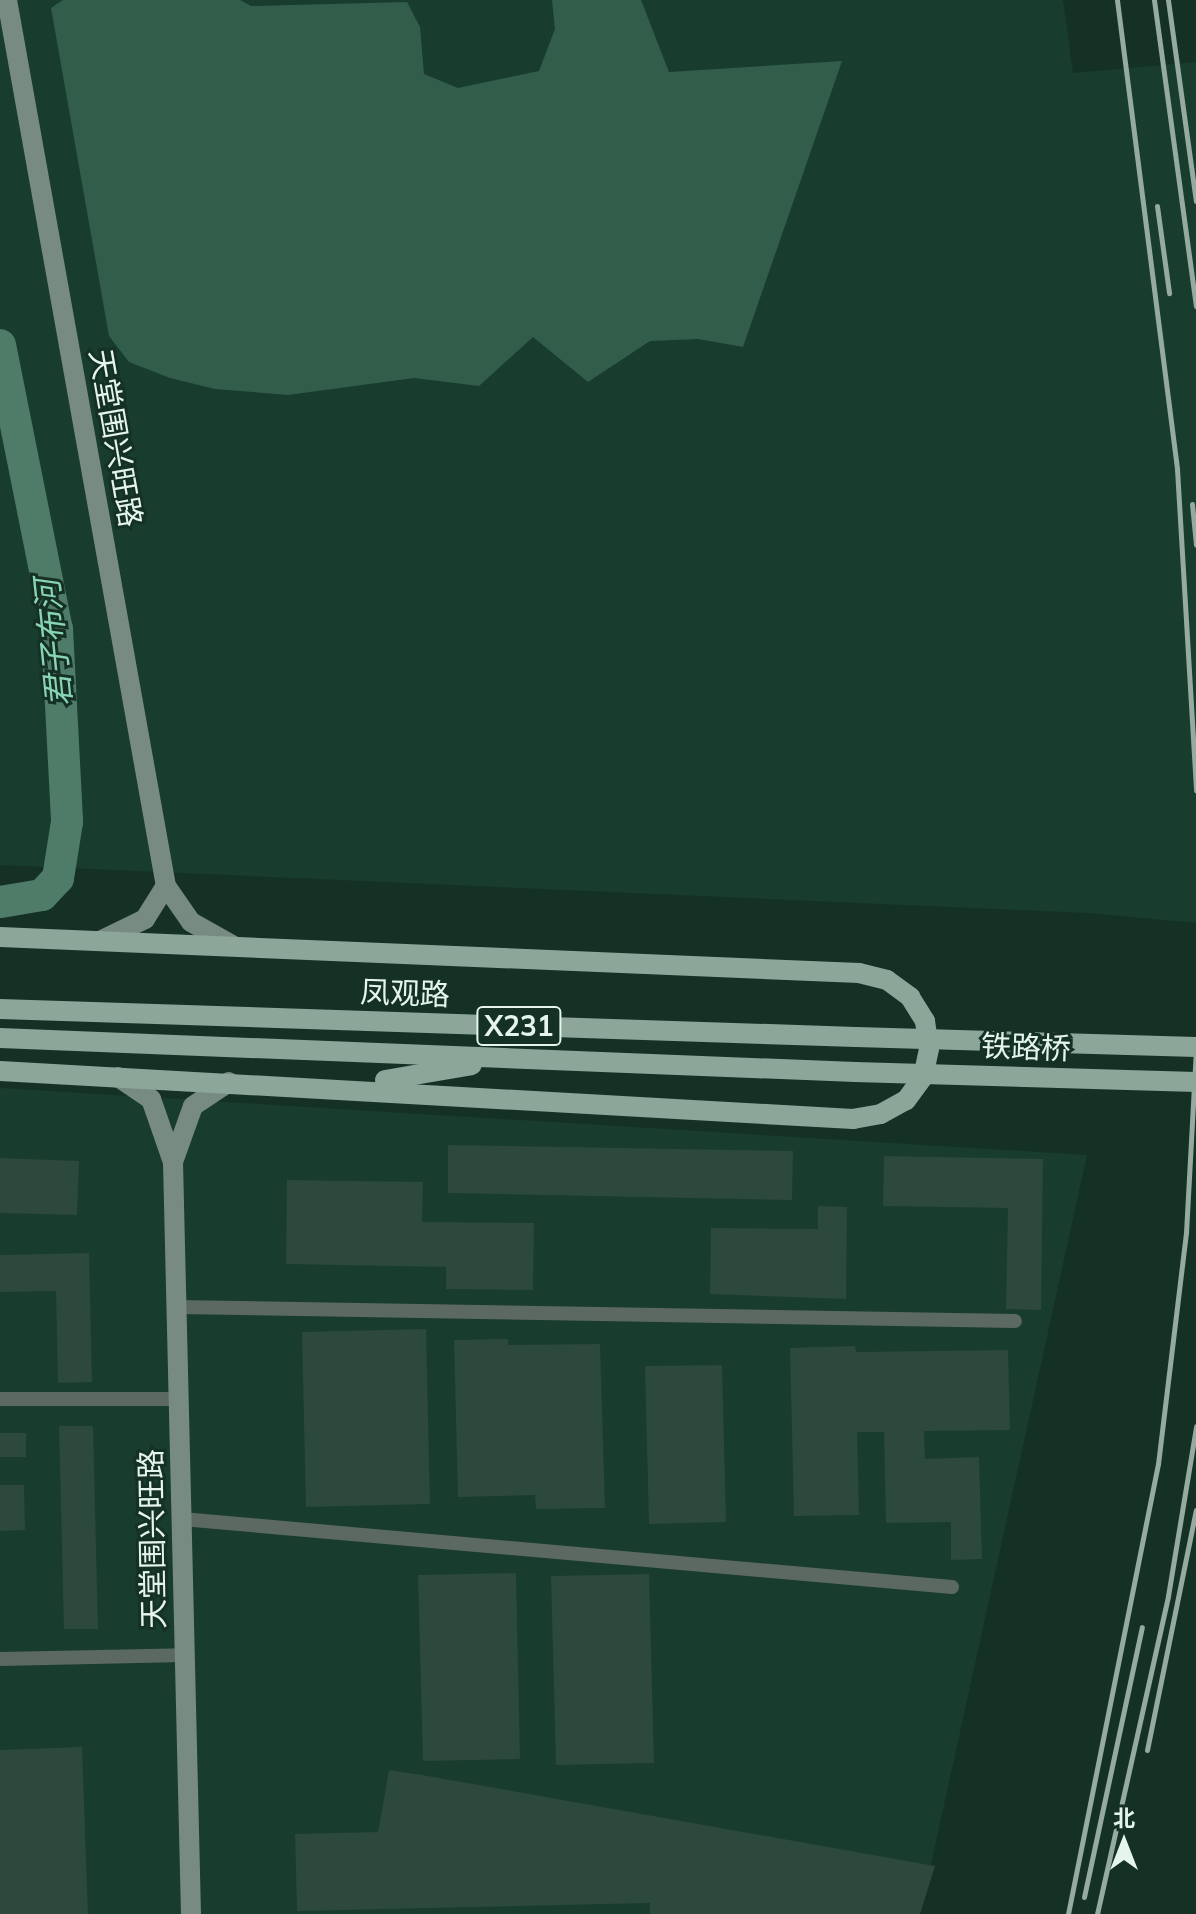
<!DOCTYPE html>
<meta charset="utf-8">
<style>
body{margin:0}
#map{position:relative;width:1196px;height:1914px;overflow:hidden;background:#153125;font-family:Mulish,"Noto Sans SC",sans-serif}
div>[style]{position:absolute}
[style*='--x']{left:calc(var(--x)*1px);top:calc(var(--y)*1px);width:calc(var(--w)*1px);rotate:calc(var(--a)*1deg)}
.built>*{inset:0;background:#183c2e}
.green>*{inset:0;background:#325d4b}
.river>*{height:32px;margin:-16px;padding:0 16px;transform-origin:16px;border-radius:16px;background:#4f7c68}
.building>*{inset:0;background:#2d483c}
.street>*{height:14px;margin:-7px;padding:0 7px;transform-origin:7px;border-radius:7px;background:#5c6862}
.secondary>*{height:20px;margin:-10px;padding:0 10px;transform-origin:10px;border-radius:10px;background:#778b82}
.primary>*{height:20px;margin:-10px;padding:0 10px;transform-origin:10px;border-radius:10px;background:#8ca69a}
.rail>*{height:5px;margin:-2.5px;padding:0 2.5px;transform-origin:2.5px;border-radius:2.5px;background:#95aaa0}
.primary-bridge>*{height:20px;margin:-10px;padding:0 10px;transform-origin:10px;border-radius:10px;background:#8ca69a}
span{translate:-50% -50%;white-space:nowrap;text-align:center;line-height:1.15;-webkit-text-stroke:6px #153125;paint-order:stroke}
.shield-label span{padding:2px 6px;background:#153125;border:2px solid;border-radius:6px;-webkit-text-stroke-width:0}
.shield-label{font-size:28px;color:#e5f5ed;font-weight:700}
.street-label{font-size:30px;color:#e5f5ed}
.water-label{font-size:32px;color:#89d4b3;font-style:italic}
.north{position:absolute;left:1084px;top:1802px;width:80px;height:80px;-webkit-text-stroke:6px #153125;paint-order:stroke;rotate:0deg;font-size:22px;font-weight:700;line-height:32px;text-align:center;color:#e5f5ed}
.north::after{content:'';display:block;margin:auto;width:28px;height:36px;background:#e5f5ed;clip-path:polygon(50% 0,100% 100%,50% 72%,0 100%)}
</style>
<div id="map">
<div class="built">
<div style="clip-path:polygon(0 0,1063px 0,1073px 73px,1196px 62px,1196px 923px,1087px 913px,0 865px)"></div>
<div style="clip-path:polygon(0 1088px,1087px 1155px,920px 1914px,0 1914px)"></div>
</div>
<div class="green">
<div style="clip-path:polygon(63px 0,240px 0,251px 6px,407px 2px,420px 27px,424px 74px,458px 88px,539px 71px,555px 29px,552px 0,641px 0,669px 72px,842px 61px,743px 347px,698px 339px,650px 341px,588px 382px,533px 337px,479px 386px,414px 378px,288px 395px,215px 389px,170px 378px,129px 362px,109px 336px,51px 8px)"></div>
</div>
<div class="river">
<div style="--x:0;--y:345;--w:290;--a:78.7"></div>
<div style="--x:57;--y:629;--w:193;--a:87"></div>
<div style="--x:67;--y:822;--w:57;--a:99.1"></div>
<div style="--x:58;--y:878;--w:23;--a:133"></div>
<div style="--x:42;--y:895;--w:43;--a:170.5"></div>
</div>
<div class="building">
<div style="clip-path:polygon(448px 1145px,793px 1151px,792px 1200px,448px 1193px)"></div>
<div style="clip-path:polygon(884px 1156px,1043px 1159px,1041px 1310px,1006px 1309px,1008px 1208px,883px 1206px)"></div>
<div style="clip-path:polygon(0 1158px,79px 1161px,77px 1215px,0 1213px)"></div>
<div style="clip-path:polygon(287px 1180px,423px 1182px,422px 1222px,534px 1223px,533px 1290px,446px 1289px,446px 1267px,286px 1264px)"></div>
<div style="clip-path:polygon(818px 1206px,847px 1207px,846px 1299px,710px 1294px,711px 1228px,818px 1229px)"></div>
<div style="clip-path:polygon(89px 1253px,92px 1382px,58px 1383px,56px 1291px,0 1292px,0 1255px)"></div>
<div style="clip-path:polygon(426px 1329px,430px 1504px,306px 1507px,302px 1332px)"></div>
<div style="clip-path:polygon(508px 1339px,508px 1345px,600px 1344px,605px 1508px,536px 1509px,535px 1495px,458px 1497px,454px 1340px)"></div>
<div style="clip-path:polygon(855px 1346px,856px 1352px,1008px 1350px,1010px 1430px,924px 1431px,925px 1459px,979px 1457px,982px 1559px,951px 1560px,951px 1522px,886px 1523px,884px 1432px,857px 1432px,859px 1515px,794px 1516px,790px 1348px)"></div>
<div style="clip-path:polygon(722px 1365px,726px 1522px,649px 1524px,645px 1366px)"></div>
<div style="clip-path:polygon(59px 1426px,93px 1426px,98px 1629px,64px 1629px)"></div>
<div style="clip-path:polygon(0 1433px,26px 1433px,26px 1457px,0 1457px)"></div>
<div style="clip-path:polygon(0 1485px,24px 1485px,25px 1530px,0 1531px)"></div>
<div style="clip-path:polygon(516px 1573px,520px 1759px,423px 1761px,418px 1575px)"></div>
<div style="clip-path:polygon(649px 1574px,654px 1763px,556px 1765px,551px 1576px)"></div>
<div style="clip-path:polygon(82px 1747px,88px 1914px,0 1914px,0 1750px)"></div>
<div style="clip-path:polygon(389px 1770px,422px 1775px,935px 1866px,920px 1914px,650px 1914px,650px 1903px,297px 1911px,295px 1834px,378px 1832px)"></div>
</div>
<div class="street">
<div style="--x:177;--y:1307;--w:838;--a:0.96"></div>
<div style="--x:0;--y:1399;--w:179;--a:0"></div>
<div style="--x:182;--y:1519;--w:773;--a:5.05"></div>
<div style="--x:0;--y:1659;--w:185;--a:-1.2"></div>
</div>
<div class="secondary">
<div style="--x:7;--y:0;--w:900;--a:79.83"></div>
<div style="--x:166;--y:886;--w:44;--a:55.2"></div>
<div style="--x:191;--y:922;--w:47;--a:29.3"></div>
<div style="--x:102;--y:940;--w:48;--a:-26"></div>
<div style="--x:145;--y:919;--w:39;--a:-58"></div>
<div style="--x:118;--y:1077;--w:40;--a:34"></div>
<div style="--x:151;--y:1099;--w:67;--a:70.8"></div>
<div style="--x:173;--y:1162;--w:752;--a:88.63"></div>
<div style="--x:173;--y:1162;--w:59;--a:-70.3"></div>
<div style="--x:193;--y:1106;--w:43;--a:-33.7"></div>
</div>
<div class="primary">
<div style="--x:0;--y:937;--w:860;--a:2.4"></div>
<div style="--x:859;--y:973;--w:29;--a:14"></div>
<div style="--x:887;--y:980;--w:29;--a:36"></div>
<div style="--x:910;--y:997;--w:28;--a:58"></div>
<div style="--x:925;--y:1021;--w:28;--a:82"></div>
<div style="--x:929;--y:1049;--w:29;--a:102"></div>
<div style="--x:923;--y:1077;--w:29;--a:126"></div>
<div style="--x:906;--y:1100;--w:29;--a:151"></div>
<div style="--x:881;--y:1114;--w:28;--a:170"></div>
<div style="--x:853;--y:1119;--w:854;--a:-176.78"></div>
<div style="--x:0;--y:1009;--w:856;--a:1.87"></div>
<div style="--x:0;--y:1038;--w:856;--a:2.28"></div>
<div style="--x:385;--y:1080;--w:88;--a:-9.8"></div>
</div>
<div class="rail">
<div style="--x:1117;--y:0;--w:473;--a:82.7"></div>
<div style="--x:1177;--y:469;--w:322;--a:86.6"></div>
<div style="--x:1154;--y:0;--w:309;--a:82.2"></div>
<div style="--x:1168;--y:0;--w:203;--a:82.1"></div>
<div style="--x:1157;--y:206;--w:88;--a:82.1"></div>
<div style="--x:1192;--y:504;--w:41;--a:84.4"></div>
<div style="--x:1147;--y:1750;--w:245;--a:-78.5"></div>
<div style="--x:1084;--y:1897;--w:276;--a:-77.9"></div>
<div style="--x:1068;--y:1914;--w:459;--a:-78.7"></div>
<div style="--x:1158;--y:1464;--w:233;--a:-83.1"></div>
<div style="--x:1186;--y:1233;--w:185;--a:-86.9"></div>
<div style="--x:1097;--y:1914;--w:326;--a:-77.4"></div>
<div style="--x:1168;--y:1596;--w:172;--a:-80.6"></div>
</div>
<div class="primary-bridge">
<div style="--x:856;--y:1037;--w:340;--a:1.7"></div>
<div style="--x:855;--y:1072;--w:341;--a:1.7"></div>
</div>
<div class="shield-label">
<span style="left:519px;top:1026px">X231</span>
</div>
<div class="street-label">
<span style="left:116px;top:438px;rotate:80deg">天堂围兴旺路</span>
<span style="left:405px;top:993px;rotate:2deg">凤观路</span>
<span style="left:1026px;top:1047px;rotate:2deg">铁路桥</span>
<span style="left:152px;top:1539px;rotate:-91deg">天堂围兴旺路</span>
</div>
<div class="water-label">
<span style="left:53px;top:643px;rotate:-96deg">君子布河</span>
</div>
<div class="north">北</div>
</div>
